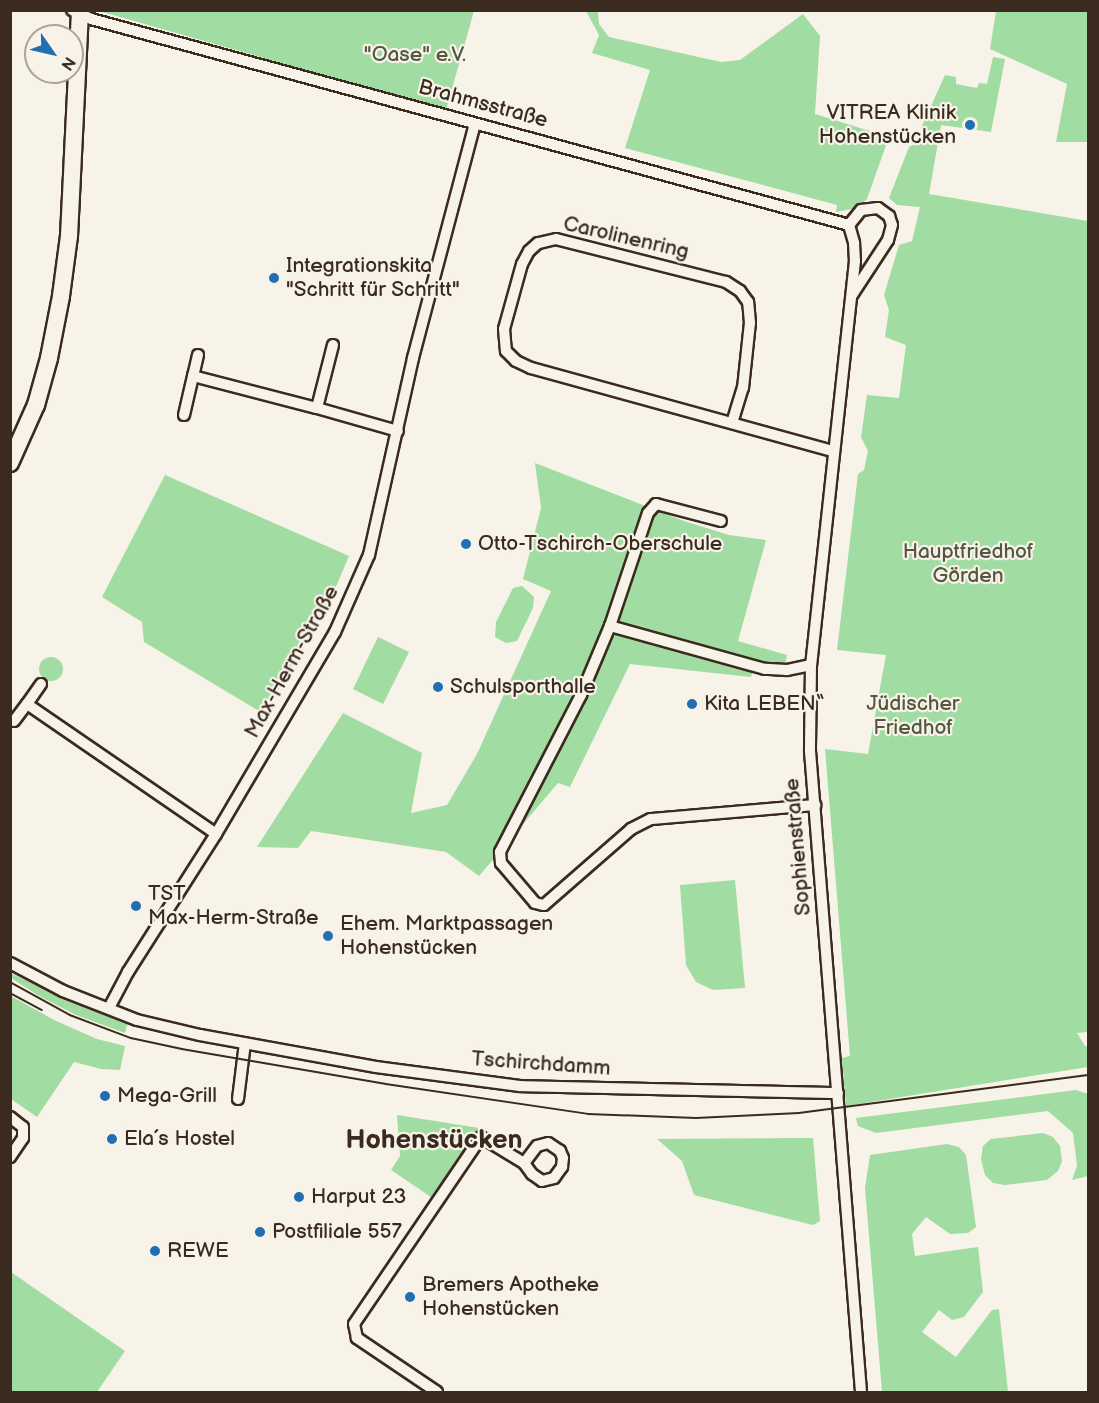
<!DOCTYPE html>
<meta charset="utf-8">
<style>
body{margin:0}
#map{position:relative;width:1099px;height:1403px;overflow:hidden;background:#f7f3e8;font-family:"Balsamiq Sans",sans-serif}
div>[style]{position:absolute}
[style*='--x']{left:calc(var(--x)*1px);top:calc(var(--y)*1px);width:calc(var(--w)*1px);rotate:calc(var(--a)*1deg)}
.green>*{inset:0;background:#a1dca2}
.round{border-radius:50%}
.roads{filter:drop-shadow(2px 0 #3b2a1e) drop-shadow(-2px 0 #3b2a1e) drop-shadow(0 2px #3b2a1e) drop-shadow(0 -2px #3b2a1e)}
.street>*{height:10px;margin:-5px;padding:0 5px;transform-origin:5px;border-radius:5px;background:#f7f3e8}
.secondary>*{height:16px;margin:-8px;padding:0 8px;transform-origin:8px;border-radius:8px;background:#f7f3e8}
.tram>*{height:1.5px;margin:-0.75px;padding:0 0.75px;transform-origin:0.75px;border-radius:0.75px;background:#3b2a1e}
.dots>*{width:16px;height:16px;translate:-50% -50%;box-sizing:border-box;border:3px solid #f7f3e8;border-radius:50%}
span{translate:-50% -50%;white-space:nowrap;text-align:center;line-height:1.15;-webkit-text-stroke:4.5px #f7f3e8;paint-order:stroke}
.park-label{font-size:21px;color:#54563f}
.street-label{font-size:21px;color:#3b2a1e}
.poi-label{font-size:21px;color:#3b2a1e}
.right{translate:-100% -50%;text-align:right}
.left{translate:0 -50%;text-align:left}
.district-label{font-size:27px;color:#3b2a1e;font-weight:700}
.frame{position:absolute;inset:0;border:12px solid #3b2a1e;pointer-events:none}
.north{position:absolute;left:24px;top:24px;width:60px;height:60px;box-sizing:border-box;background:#f7f3e8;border:2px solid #aca397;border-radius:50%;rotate:124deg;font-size:16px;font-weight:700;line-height:24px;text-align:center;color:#3b2a1e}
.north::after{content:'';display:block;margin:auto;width:21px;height:27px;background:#1f6fb2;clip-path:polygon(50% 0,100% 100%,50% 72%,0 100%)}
</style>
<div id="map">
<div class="green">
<div style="clip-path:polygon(99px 11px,474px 10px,474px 11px,446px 110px)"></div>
<div style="clip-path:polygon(586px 11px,598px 11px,599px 24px,609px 37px,721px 62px,740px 60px,803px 14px,820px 36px,815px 114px,889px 137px,867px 199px,857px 208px,836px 212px,837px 205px,625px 148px,650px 70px,592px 53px,599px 35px)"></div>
<div style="clip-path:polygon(996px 11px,1088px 11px,1088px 142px,1056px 142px,1067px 84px,990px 49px)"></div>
<div style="clip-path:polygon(993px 57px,1005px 59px,991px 132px,941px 125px,929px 194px,1088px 221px,1088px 1032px,1077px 1033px,1085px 1046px,1088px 1046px,1088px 1067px,846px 1106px,842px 1058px,850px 1056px,825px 749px,868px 754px,886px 655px,837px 650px,858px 474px,864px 470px,868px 451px,861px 437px,867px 395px,899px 398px,906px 345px,885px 337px,889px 310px,884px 295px,899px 245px,912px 241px,920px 207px,897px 205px,889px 198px,909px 147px,924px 139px,921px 128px,945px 75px,956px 77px,956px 84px,977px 88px,979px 83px,987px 84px)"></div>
<div style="clip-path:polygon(535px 463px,684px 521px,729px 535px,766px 540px,738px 641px,787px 655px,783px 676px,753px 670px,751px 677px,630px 664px,570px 787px,558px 783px,479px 876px,446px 852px,311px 831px,298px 848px,257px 847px,343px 713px,422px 753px,411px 813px,447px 805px,477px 754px,551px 591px,523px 579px,541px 508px)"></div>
<div style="clip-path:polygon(165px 475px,349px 556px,329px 603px,264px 714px,144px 642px,142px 622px,102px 597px)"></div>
<div style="clip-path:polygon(522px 586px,534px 597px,533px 608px,517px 641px,506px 643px,495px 637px,496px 622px,513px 588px)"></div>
<div style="clip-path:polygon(378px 637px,409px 652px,383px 704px,353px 689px)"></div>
<div class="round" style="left:39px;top:657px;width:24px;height:24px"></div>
<div style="clip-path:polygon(735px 880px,745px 988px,713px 990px,696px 982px,686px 965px,680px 885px)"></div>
<div style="clip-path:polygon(10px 973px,75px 1003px,128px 1022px,125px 1033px,76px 1015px,39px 996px,11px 978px)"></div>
<div style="clip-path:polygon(11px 996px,54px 1020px,97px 1039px,125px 1046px,120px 1070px,101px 1069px,74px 1062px,37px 1117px,11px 1099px)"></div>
<div style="clip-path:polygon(1076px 1090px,1088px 1094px,1088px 1176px,1072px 1180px,1077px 1166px,1073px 1133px,1048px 1111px,876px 1133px,858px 1126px,856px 1118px)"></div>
<div style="clip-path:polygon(397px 1115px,479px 1128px,431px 1197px,391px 1170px,400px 1156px)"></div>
<div style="clip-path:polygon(1043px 1133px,1053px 1137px,1060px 1146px,1062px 1161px,1058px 1171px,1047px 1180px,1005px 1185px,993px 1183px,985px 1175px,981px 1159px,983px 1146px,991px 1139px)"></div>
<div style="clip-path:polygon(813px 1138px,820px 1221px,813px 1225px,694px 1195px,682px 1161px,657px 1139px)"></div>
<div style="clip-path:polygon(947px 1144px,959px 1147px,966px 1155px,976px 1227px,968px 1233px,950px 1234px,926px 1217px,912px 1234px,915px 1256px,978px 1247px,983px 1292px,964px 1317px,952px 1320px,939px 1310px,922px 1332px,956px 1357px,992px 1310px,999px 1309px,1008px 1392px,882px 1392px,865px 1188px,870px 1155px)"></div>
<div style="clip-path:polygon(11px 1272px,125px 1351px,97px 1392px,11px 1392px)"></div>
</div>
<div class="roads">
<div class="street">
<div style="--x:72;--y:10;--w:21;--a:25"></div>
<div style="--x:91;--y:19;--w:785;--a:15.2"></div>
<div style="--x:849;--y:225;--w:19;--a:74"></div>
<div style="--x:854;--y:243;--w:18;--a:87"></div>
<div style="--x:855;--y:261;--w:406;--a:96.2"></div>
<div style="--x:811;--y:665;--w:86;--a:90.7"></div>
<div style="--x:810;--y:751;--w:643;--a:85.45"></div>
<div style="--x:849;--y:225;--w:19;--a:-51"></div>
<div style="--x:861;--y:210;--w:17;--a:-7"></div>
<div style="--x:878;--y:208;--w:14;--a:36"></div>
<div style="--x:889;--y:216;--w:9;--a:72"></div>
<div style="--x:892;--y:225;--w:16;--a:105"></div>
<div style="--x:888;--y:240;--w:66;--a:123.2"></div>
<div style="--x:333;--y:345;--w:65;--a:104.3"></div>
<div style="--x:317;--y:408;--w:84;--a:15.9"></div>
<div style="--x:198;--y:355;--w:22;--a:103"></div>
<div style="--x:193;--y:376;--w:128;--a:14.5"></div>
<div style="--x:184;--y:415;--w:40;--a:-77"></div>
<div style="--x:732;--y:423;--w:37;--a:-73"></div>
<div style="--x:743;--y:388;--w:65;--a:-83.9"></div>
<div style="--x:750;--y:323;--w:21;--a:-95"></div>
<div style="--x:748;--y:302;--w:14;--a:-126"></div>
<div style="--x:740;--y:291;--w:17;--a:-147"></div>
<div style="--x:726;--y:282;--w:175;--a:-165.8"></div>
<div style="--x:556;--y:239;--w:18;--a:167"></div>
<div style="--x:538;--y:243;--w:12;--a:138"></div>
<div style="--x:529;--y:251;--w:15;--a:118"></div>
<div style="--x:522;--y:264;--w:67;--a:105.5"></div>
<div style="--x:504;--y:329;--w:22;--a:85"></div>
<div style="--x:506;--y:351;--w:14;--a:45"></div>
<div style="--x:516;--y:361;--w:17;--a:25"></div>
<div style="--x:531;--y:368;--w:312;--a:15.4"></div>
<div style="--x:610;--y:626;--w:119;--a:-71.4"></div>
<div style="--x:648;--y:513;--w:12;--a:-48"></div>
<div style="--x:656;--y:504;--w:67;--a:14.7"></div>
<div style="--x:811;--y:665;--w:25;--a:168"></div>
<div style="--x:787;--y:670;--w:22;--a:-177"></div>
<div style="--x:765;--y:669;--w:161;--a:-164.5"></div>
<div style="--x:610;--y:626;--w:75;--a:112.8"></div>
<div style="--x:581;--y:695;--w:177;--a:117.3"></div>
<div style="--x:500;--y:852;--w:11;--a:85"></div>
<div style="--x:501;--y:863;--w:52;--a:49.6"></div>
<div style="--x:535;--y:903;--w:9;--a:13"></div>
<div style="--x:544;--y:905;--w:116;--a:-41.1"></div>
<div style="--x:631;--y:829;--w:22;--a:-27"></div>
<div style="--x:651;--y:819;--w:165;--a:-4.9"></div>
<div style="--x:41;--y:684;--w:24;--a:125"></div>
<div style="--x:27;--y:704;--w:229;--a:34.5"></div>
<div style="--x:14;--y:721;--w:21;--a:-53"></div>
<div style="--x:10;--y:963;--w:60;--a:27.8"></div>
<div style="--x:63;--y:991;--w:79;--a:21.4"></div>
<div style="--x:137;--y:1020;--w:65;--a:13.4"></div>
<div style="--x:200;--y:1035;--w:179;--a:10.3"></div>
<div style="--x:376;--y:1067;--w:145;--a:7.5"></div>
<div style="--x:520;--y:1086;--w:318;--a:1.3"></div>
<div style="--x:109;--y:1008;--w:41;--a:-62.2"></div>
<div style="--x:128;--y:972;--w:164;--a:-57.5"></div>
<div style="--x:216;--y:834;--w:234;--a:-59.5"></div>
<div style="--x:335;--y:632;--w:84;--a:-66.2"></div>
<div style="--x:369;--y:555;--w:202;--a:-77.4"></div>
<div style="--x:413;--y:358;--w:242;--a:-75.2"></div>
<div style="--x:238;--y:1099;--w:56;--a:-82.9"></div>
<div style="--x:10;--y:1117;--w:16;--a:38"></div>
<div style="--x:23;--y:1127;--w:11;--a:90"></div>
<div style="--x:23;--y:1138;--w:23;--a:124"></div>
<div style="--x:437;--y:1392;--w:97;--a:-146"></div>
<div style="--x:357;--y:1338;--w:14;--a:-102"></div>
<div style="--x:354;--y:1324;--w:226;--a:-55.8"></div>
<div style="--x:481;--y:1137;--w:50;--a:31.2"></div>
<div style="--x:524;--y:1163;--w:14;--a:54"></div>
<div style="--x:532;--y:1174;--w:12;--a:35"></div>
<div style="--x:542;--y:1181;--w:12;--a:-14"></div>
<div style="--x:554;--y:1178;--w:14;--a:-54"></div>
<div style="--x:562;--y:1167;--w:9;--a:-84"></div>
<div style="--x:563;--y:1158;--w:8;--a:-113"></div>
<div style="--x:560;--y:1151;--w:14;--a:-146"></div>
<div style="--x:548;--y:1143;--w:11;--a:165"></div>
<div style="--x:537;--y:1146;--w:21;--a:127"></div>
</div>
<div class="secondary">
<div style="--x:10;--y:463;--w:64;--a:-65.9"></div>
<div style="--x:36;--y:405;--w:49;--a:-74.5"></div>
<div style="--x:49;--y:358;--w:63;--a:-79"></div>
<div style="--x:61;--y:296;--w:61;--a:-82.4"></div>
<div style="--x:69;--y:236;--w:221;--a:-87.2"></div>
</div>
</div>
<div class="tram">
<div style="--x:10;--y:982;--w:68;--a:28.8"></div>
<div style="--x:70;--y:1015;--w:65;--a:20.7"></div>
<div style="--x:131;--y:1038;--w:52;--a:12.2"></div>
<div style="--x:182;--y:1049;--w:207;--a:9.7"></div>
<div style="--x:386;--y:1084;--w:204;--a:8.4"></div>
<div style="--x:588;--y:1114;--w:108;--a:2.1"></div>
<div style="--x:696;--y:1118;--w:103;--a:-2.8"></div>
<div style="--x:799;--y:1113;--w:291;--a:-7.5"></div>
<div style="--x:10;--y:993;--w:36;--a:28"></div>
</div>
<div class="dots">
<div style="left:970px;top:125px;background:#1f6fb2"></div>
<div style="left:274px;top:278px;background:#1f6fb2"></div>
<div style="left:466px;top:544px;background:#1f6fb2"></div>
<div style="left:438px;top:687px;background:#1f6fb2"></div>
<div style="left:692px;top:704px;background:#1f6fb2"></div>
<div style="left:136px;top:906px;background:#1f6fb2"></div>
<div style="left:328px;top:936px;background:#1f6fb2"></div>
<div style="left:105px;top:1096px;background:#1f6fb2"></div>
<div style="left:112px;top:1139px;background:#1f6fb2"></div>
<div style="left:299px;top:1197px;background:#1f6fb2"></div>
<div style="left:260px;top:1232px;background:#1f6fb2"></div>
<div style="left:155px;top:1251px;background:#1f6fb2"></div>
<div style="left:410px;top:1297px;background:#1f6fb2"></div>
</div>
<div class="park-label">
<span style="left:415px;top:55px">"Oase" e.V.</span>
<span style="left:968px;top:564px">Hauptfriedhof<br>Görden</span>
<span style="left:913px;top:716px">Jüdischer<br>Friedhof</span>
</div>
<div class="street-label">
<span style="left:483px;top:104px;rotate:15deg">Brahmsstraße</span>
<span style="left:626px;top:238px;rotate:13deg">Carolinenring</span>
<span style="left:292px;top:662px;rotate:-61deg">Max-Herm-Straße</span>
<span style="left:798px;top:847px;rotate:-95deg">Sophienstraße</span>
<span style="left:541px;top:1064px;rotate:4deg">Tschirchdamm</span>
</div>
<div class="poi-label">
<span class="right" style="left:956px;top:125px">VITREA Klinik<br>Hohenstücken</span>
<span class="left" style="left:286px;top:278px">Integrationskita<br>"Schritt für Schritt"</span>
<span class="left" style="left:478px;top:544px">Otto-Tschirch-Oberschule</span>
<span class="left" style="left:450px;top:687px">Schulsporthalle</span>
<span class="left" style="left:704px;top:704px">Kita LEBEN“</span>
<span class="left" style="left:148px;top:906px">TST<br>Max-Herm-Straße</span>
<span class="left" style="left:340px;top:936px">Ehem. Marktpassagen<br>Hohenstücken</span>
<span class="left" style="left:117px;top:1096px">Mega-Grill</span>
<span class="left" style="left:124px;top:1139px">Ela´s Hostel</span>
<span class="left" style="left:311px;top:1197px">Harput 23</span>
<span class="left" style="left:272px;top:1232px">Postfiliale 557</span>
<span class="left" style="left:167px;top:1251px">REWE</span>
<span class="left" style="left:422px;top:1297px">Bremers Apotheke<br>Hohenstücken</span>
</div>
<div class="district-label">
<span style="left:434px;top:1141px">Hohenstücken</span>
</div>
<div class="frame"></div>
<div class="north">N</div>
</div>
